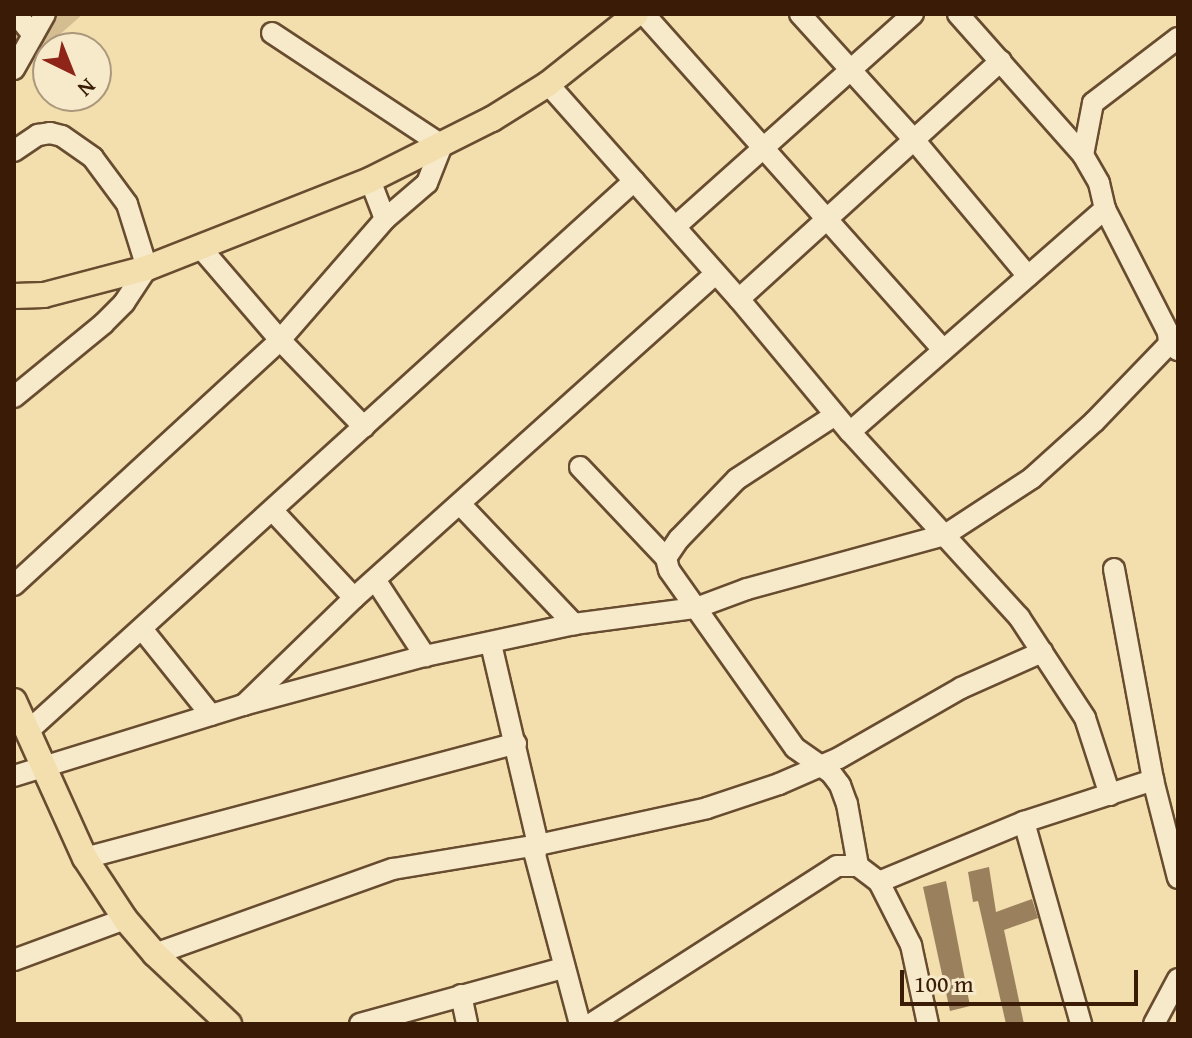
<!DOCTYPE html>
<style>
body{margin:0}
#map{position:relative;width:1192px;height:1038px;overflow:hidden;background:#f3dead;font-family:"Gentium Book Plus",serif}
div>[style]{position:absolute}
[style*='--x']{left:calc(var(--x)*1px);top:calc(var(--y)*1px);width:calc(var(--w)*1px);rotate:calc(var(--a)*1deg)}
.green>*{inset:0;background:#d3bd91}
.building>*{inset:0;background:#9a805d}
.roads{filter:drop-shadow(2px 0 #684c30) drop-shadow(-2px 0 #684c30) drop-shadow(0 2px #684c30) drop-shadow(0 -2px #684c30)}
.minor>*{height:20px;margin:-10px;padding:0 10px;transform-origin:10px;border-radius:10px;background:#f7eaca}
.major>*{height:24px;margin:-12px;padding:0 12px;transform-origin:12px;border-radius:12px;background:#f3dead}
span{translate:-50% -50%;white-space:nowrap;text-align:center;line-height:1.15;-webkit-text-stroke:7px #f7eaca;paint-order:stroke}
.frame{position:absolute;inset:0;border:16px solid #391b06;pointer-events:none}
.north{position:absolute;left:32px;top:32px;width:80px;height:80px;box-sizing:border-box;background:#f7eaca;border:2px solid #ab977c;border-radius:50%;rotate:137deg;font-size:22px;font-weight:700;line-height:32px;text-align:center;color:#391b06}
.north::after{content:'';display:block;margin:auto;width:28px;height:36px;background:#8f2418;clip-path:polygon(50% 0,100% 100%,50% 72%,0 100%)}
.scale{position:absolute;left:900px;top:970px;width:238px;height:36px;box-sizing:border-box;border:4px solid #391b06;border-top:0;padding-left:10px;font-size:24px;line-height:28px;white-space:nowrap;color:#391b06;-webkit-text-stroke:6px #f7eaca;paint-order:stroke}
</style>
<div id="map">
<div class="green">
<div style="clip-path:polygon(14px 14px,83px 14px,14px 75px)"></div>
</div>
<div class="building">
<div style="clip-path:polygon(989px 867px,996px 912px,1032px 899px,1038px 918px,1004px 930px,1024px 1024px,1006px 1024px,978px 901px,973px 902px,968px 872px)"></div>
<div style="clip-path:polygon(946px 881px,970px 1006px,950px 1011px,923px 887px)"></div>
</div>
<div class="roads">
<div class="minor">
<div style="--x:16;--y:14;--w:27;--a:51"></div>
<div style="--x:644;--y:14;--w:450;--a:48.3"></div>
<div style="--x:800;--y:14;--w:171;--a:47.8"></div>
<div style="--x:915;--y:141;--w:176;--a:50.1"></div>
<div style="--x:958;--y:14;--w:188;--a:48.4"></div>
<div style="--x:1083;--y:155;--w:32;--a:60"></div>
<div style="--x:1099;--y:183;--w:27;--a:77"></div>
<div style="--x:1105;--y:209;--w:138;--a:62.9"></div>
<div style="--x:1168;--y:332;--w:12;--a:85"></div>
<div style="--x:272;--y:33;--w:204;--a:33.4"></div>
<div style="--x:442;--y:145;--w:41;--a:111.5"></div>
<div style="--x:427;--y:183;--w:55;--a:139.4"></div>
<div style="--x:14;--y:69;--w:63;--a:-60.6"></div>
<div style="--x:548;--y:84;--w:288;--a:48.4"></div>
<div style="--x:739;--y:299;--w:173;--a:50.2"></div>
<div style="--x:850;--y:432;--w:251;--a:47.6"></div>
<div style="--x:1019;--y:617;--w:121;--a:56.8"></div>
<div style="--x:1085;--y:718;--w:81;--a:72"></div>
<div style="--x:14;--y:151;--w:29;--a:-34"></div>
<div style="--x:38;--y:135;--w:12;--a:-9"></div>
<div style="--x:50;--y:133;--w:12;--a:14"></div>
<div style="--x:62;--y:136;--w:38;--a:35"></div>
<div style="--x:93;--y:158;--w:57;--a:53.5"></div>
<div style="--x:127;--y:204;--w:67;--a:72.6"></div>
<div style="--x:147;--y:268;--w:42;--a:123.3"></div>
<div style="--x:124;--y:303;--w:30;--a:135"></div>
<div style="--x:103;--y:324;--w:115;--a:140.6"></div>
<div style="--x:1083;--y:155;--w:53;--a:-79.1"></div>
<div style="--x:1093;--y:103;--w:107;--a:-37.4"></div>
<div style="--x:676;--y:226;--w:318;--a:-41.8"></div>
<div style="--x:200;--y:247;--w:123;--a:49.3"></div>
<div style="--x:280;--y:340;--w:121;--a:46"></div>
<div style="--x:739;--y:299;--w:354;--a:-42.3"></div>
<div style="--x:850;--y:432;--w:339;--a:-41.2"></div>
<div style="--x:580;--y:467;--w:125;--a:46.6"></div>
<div style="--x:666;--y:558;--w:12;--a:76"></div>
<div style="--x:669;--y:570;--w:218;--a:54.7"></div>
<div style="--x:795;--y:748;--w:44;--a:34.8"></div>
<div style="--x:831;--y:773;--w:15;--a:53"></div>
<div style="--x:840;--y:785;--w:20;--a:70"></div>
<div style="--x:847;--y:804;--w:63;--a:79.9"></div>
<div style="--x:460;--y:504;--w:166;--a:46.5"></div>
<div style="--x:273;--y:511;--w:119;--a:47"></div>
<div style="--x:666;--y:558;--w:23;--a:-56"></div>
<div style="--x:679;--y:539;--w:83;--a:-46"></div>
<div style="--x:737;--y:479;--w:117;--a:-33.1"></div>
<div style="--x:1114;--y:569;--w:215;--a:79.5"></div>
<div style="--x:1153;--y:780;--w:101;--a:75.7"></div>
<div style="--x:376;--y:581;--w:90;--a:56.8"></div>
<div style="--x:14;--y:585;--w:362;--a:-42.6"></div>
<div style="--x:280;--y:340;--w:160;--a:-49"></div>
<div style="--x:385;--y:219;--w:42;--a:-111"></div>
<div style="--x:142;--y:629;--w:110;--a:51.3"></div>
<div style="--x:491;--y:644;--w:206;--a:76.8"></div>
<div style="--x:538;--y:845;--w:10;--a:107"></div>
<div style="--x:535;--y:855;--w:175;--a:75.1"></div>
<div style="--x:244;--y:705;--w:153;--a:-44.2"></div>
<div style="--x:354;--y:598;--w:486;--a:-41.9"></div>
<div style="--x:27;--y:732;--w:820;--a:-42.23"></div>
<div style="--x:14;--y:776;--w:240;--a:-17.2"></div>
<div style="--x:243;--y:705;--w:188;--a:-15.1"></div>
<div style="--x:425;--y:656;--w:152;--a:-12.1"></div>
<div style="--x:574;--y:624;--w:123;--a:-7.5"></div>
<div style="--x:696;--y:608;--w:54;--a:-20.4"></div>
<div style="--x:747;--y:589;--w:205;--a:-15.3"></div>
<div style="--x:945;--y:535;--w:104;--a:-33.2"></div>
<div style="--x:1032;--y:478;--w:84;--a:-42.1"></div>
<div style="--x:1094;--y:422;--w:108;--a:-46.1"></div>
<div style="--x:1169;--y:344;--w:11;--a:34"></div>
<div style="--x:1024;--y:822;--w:210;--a:74.2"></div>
<div style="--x:85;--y:858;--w:446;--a:-14.9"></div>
<div style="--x:879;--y:882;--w:157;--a:-22.5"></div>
<div style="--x:1024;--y:822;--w:136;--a:-18"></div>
<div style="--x:155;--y:954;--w:253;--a:-19.7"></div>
<div style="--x:393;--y:869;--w:147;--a:-9.4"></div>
<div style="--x:538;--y:845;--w:173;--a:-12.3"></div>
<div style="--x:707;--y:808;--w:76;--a:-18.4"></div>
<div style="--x:779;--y:784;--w:65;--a:-23.4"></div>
<div style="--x:839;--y:758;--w:141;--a:-29.8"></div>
<div style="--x:961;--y:688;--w:89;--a:-24"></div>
<div style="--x:14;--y:960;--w:118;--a:-20.3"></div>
<div style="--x:461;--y:995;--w:30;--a:78"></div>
<div style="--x:360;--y:1024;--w:212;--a:-15.4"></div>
<div style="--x:591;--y:1024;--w:292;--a:-32.7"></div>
<div style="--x:837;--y:866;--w:21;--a:0"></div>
<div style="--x:858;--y:866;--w:26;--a:37"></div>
<div style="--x:879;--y:882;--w:71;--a:63.1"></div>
<div style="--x:911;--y:945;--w:81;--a:77.9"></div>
<div style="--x:1154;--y:1024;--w:51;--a:-61.9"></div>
</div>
<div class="major">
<div style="--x:14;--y:296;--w:30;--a:-2"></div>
<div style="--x:44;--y:295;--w:106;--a:-14.7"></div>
<div style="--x:147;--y:268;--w:240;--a:-21.5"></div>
<div style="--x:370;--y:180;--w:136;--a:-26.6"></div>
<div style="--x:492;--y:119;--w:66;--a:-32"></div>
<div style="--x:548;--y:84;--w:112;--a:-38.5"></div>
<div style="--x:14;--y:701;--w:172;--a:65.7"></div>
<div style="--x:85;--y:858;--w:73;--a:56.7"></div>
<div style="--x:125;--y:919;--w:46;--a:49.4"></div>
<div style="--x:155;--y:954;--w:102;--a:43.4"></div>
</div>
</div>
<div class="frame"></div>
<div class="north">N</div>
<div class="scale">100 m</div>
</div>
